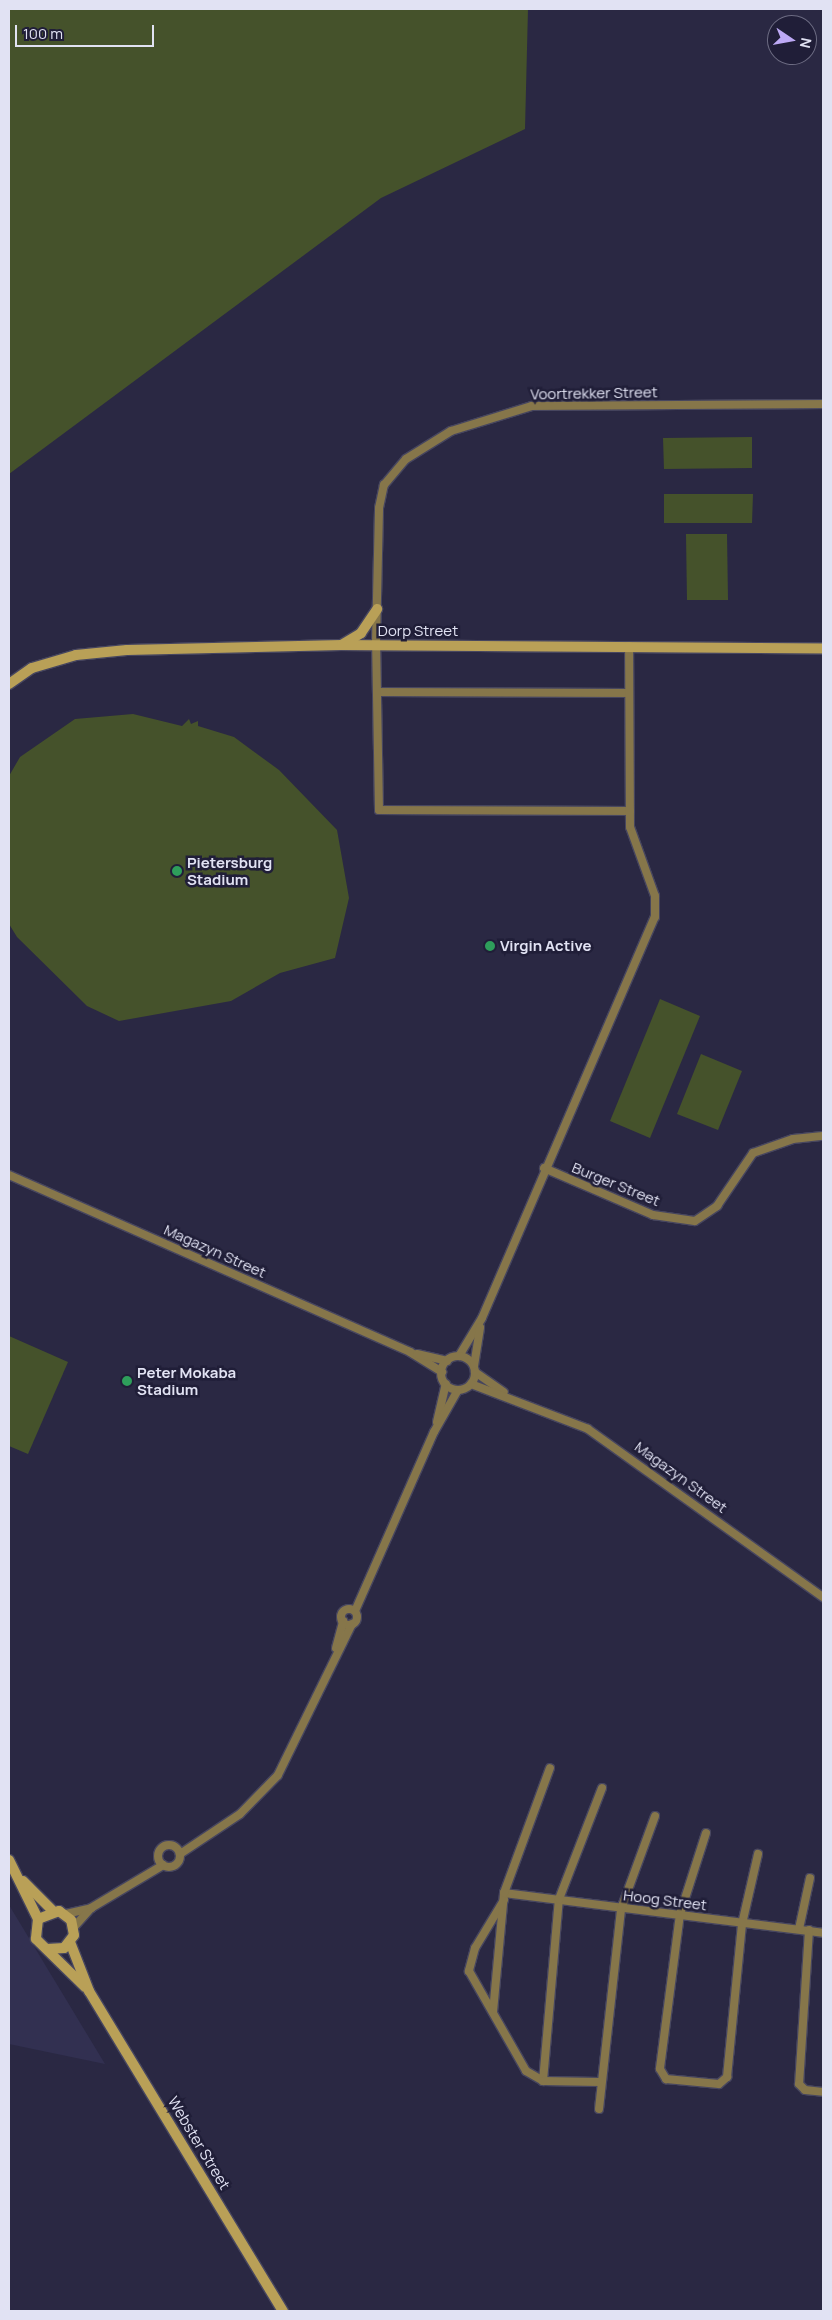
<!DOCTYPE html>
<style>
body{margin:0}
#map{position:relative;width:832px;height:2320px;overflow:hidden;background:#2a2843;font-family:Manrope,sans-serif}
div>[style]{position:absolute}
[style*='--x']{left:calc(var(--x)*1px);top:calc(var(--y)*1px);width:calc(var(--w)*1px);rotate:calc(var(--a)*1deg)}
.built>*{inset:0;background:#323051}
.green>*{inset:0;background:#45522b}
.roads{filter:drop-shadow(1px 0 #47465f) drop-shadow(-1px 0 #47465f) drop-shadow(0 1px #47465f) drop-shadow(0 -1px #47465f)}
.street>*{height:8px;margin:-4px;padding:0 4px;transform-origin:4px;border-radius:4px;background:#86764a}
.street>.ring{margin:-4px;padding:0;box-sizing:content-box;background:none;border:8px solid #86764a;border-radius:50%}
.secondary>*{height:10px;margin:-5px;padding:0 5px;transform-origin:5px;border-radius:5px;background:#b9a057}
.dots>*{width:14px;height:14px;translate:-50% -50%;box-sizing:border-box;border:2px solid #201e38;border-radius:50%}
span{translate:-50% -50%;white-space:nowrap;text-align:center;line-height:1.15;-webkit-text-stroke:5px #201e38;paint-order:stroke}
.street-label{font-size:15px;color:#e1e2f3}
.poi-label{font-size:15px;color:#e1e2f3;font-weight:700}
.left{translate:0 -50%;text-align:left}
.frame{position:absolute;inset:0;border:10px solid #e1e2f3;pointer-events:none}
.north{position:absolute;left:767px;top:15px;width:50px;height:50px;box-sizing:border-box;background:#201e38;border:1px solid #6d6c83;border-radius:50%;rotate:102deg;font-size:14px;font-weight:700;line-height:20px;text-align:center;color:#e1e2f3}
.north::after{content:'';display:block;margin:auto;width:18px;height:22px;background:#bda9f5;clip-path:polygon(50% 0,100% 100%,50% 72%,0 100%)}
.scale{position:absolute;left:15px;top:25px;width:139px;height:22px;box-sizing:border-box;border:2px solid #e1e2f3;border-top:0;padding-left:6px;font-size:15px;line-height:18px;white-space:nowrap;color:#e1e2f3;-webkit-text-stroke:4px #201e38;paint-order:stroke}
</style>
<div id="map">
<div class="built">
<div style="clip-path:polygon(9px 1905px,105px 2064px,9px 2044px)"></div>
</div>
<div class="green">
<div style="clip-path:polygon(9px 9px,528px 9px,525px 129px,381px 198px,9px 474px)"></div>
<div style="clip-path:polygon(752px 437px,752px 468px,664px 469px,663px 438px)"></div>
<div style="clip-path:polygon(664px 494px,753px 494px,752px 523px,664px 523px)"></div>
<div style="clip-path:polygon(686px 534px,727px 534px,728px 600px,687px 600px)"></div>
<div style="clip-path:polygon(133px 714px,182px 726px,189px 719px,191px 724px,198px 721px,198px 726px,234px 737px,279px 770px,337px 830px,349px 898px,335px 958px,280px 973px,231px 1001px,119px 1021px,87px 1006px,17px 937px,9px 924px,9px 776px,20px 757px,75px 719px)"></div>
<div style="clip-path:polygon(660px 999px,700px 1016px,650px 1138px,610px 1121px)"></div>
<div style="clip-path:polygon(701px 1054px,742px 1071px,718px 1130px,677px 1114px)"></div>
<div style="clip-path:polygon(9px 1336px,68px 1362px,28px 1454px,9px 1446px)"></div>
</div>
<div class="roads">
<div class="street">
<div style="--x:380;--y:692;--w:247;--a:0.2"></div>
<div style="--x:630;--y:811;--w:251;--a:-179.8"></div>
<div style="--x:379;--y:810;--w:168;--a:-91"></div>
<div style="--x:376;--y:642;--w:134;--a:-88.7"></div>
<div style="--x:379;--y:508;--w:24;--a:-78"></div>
<div style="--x:384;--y:485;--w:34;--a:-50"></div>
<div style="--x:406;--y:459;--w:53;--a:-31.9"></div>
<div style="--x:451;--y:431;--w:85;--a:-17.2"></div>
<div style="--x:532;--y:406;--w:291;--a:-0.4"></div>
<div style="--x:544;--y:1168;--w:119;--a:23.3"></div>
<div style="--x:653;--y:1215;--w:42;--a:8.1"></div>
<div style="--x:695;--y:1221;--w:27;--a:-34"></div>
<div style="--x:717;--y:1206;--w:64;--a:-55.8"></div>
<div style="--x:753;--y:1153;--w:42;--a:-19.3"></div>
<div style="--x:793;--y:1139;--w:30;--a:-6"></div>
<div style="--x:9;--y:1175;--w:438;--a:23.8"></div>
<div style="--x:410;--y:1352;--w:38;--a:32"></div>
<div style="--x:417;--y:1354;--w:31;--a:13"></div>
<div style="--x:459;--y:1356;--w:44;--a:-58.8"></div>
<div style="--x:482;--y:1318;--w:437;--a:-66.7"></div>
<div style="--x:655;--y:917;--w:21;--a:-90"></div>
<div style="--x:655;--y:896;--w:73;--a:-109.9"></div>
<div style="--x:630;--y:827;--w:181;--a:-90.3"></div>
<div class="ring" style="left:441px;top:1356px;width:26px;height:26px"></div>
<div style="--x:474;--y:1366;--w:39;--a:-81"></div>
<div style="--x:475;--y:1372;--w:35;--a:35"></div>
<div style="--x:471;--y:1384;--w:125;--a:21"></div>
<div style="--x:588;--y:1429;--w:289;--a:35.6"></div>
<div style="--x:437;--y:1422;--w:39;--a:-77"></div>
<div class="ring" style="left:341px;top:1609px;width:8px;height:8px"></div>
<div style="--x:355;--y:1611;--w:196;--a:-66.2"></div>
<div style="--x:434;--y:1432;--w:48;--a:-60.3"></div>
<div style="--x:336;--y:1648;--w:28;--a:-75"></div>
<div style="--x:706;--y:1833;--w:85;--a:107.8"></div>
<div style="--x:680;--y:1914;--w:156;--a:97.4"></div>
<div style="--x:660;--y:2069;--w:12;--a:59"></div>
<div style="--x:666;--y:2079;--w:53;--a:5.4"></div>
<div style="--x:719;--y:2084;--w:11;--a:-41"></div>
<div style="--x:727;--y:2077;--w:154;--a:-84.4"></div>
<div style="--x:742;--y:1924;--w:72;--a:-77.1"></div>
<div class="ring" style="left:158px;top:1845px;width:14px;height:14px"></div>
<div style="--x:180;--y:1854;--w:72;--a:-33.7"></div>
<div style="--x:240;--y:1814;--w:54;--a:-45.7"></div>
<div style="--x:278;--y:1775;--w:168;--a:-63.9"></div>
<div style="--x:504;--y:1893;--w:321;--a:7.1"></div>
<div style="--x:504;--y:1900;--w:56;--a:121.1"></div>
<div style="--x:475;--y:1948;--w:24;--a:105"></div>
<div style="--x:469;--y:1971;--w:115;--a:60.3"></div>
<div style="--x:526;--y:2071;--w:20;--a:30"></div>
<div style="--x:543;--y:2081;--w:183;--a:-85"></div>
<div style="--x:559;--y:1899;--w:119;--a:-68.8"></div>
<div style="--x:66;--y:1914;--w:26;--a:-13"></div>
<div style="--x:74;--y:1927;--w:25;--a:-48"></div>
<div style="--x:91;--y:1908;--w:84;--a:-30.8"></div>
<div style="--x:799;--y:1929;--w:52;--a:-77.8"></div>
<div style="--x:809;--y:1930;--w:154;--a:93.7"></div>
<div style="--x:799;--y:2084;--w:8;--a:45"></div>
<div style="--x:805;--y:2090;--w:18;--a:6"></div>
<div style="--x:493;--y:2012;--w:120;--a:-84.7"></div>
<div style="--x:504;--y:1893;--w:133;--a:-69.8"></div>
<div style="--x:543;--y:2081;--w:56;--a:1"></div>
<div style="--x:599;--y:2109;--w:201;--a:-83.7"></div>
<div style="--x:621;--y:1909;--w:99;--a:-69.9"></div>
</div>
<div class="secondary">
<div style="--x:343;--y:644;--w:21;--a:-31"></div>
<div style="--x:361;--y:633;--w:29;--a:-56"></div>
<div style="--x:9;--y:684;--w:28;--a:-35"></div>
<div style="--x:32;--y:668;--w:46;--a:-16.5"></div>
<div style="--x:76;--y:655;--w:51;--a:-5.6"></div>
<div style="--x:127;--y:650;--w:215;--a:-1.3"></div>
<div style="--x:342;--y:645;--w:481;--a:0.4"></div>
<div style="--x:9;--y:1860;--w:66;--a:63.8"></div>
<div style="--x:23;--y:1881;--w:41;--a:45"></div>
<div style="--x:70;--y:1942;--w:53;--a:68.8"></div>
<div style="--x:89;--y:1991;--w:374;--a:58.8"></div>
<div style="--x:47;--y:1949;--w:17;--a:-3"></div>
<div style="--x:64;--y:1948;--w:16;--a:-52"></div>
<div style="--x:74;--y:1935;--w:15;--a:-101"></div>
<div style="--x:71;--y:1920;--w:15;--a:-143"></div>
<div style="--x:59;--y:1911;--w:22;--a:159"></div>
<div style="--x:38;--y:1919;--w:20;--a:96"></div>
<div style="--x:36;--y:1939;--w:69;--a:44.4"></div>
</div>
</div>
<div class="dots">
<div style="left:177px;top:871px;background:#2e9e5b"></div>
<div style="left:490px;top:946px;background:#2e9e5b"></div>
<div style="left:127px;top:1381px;background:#2e9e5b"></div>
</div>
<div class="street-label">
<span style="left:594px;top:393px;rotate:-1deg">Voortrekker Street</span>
<span style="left:418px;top:631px">Dorp Street</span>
<span style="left:616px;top:1184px;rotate:22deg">Burger Street</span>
<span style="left:215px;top:1251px;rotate:24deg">Magazyn Street</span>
<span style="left:681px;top:1477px;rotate:36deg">Magazyn Street</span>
<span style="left:665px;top:1900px;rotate:7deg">Hoog Street</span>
<span style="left:199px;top:2143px;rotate:59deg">Webster Street</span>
</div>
<div class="poi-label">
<span class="left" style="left:187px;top:871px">Pietersburg<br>Stadium</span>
<span class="left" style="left:500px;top:946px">Virgin Active</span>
<span class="left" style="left:137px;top:1381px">Peter Mokaba<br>Stadium</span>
</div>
<div class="frame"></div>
<div class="north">N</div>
<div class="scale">100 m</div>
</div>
